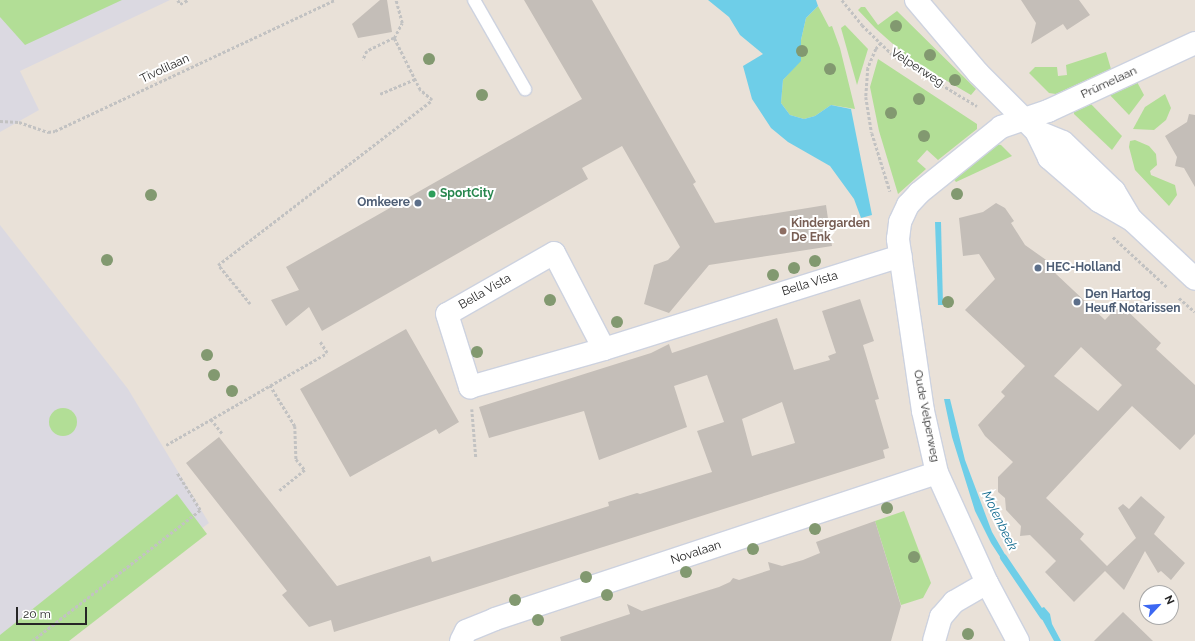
<!DOCTYPE html>
<meta charset="utf-8">
<style>
body{margin:0}
#map{position:relative;width:1195px;height:641px;overflow:hidden;background:#e9e1d8;font-family:Raleway,sans-serif}
div>[style]{position:absolute}
[style*='--x']{left:calc(var(--x)*1px);top:calc(var(--y)*1px);width:calc(var(--w)*1px);rotate:calc(var(--a)*1deg)}
.industrial>*{inset:0;background:#dbd9e1}
.green>*{inset:0;background:#b2de96}
.round{border-radius:50%}
.water>*{inset:0;background:#6ecee8}
.stream>*{height:7px;margin:-3.5px;padding:0 3.5px;transform-origin:3.5px;border-radius:3.5px;background:#6ecee8}
.building>*{inset:0;background:#c4beb8}
.path>*{height:2.5px;margin-top:-1.25px;transform-origin:0;background:repeating-linear-gradient(90deg,#c2c2c2 0 3px,transparent 0 5px)}
.roads{filter:drop-shadow(1px 0 #cdd2df) drop-shadow(-1px 0 #cdd2df) drop-shadow(0 1px #cdd2df) drop-shadow(0 -1px #cdd2df)}
.lane>*{height:12px;margin:-6px;padding:0 6px;transform-origin:6px;border-radius:6px;background:#fff}
.street>*{height:22px;margin:-11px;padding:0 11px;transform-origin:11px;border-radius:11px;background:#fff}
.secondary>*{height:22px;margin:-11px;padding:0 11px;transform-origin:11px;border-radius:11px;background:#fff}
.trees>*{width:12px;height:12px;margin:-6px;border-radius:50%;background:#829970}
.dots>*{width:11px;height:11px;translate:-50% -50%;box-sizing:border-box;border:2px solid #fff;border-radius:50%}
span{translate:-50% -50%;white-space:nowrap;text-align:center;line-height:1.15;-webkit-text-stroke:4px #fff;paint-order:stroke}
.street-label{font-size:12px;color:#262626}
.leisure-label{font-size:12px;color:#27864d;font-weight:700}
.left{translate:0 -50%;text-align:left}
.service-label{font-size:12px;color:#4e5e75;font-weight:700}
.right{translate:-100% -50%;text-align:right}
.education-label{font-size:12px;color:#785e54;font-weight:700}
.water-label{font-size:13px;color:#126b8f;font-style:italic}
.north{position:absolute;left:1139px;top:585px;width:40px;height:40px;box-sizing:border-box;background:#fff;border:1px solid #a8a8a8;border-radius:50%;rotate:64deg;font-size:11px;font-weight:700;line-height:16px;text-align:center;color:#262626}
.north::after{content:'';display:block;margin:auto;width:14px;height:18px;background:#3c68f2;clip-path:polygon(50% 0,100% 100%,50% 72%,0 100%)}
.scale{position:absolute;left:16px;top:607px;width:71px;height:18px;box-sizing:border-box;border:2px solid #262626;border-top:0;padding-left:5px;font-size:12px;line-height:14px;white-space:nowrap;color:#262626;-webkit-text-stroke:3px #fff;paint-order:stroke}
</style>
<div id="map">
<div class="industrial">
<div style="clip-path:polygon(0 0,170px 0,20px 71px,39px 110px,0 132px)"></div>
<div style="clip-path:polygon(0 225px,128px 389px,209px 523px,49px 641px,0 641px)"></div>
</div>
<div class="green">
<div style="clip-path:polygon(0 0,122px 0,25px 45px,0 17px)"></div>
<div style="clip-path:polygon(818px 6px,829px 27px,832px 26px,840px 48px,855px 109px,831px 105px,815px 116px,804px 119px,790px 115px,781px 103px,783px 80px,800px 61px,801px 40px,806px 18px)"></div>
<div style="clip-path:polygon(861px 7px,865px 7px,878px 25px,897px 11px,976px 89px,971px 95px,911px 60px,875px 28px,858px 10px)"></div>
<div style="clip-path:polygon(845px 25px,868px 49px,857px 85px,841px 28px)"></div>
<div style="clip-path:polygon(1106px 52px,1111px 69px,1056px 94px,1049px 93px,1029px 73px,1035px 67px,1057px 67px,1058px 76px,1067px 75px,1066px 65px)"></div>
<div style="clip-path:polygon(878px 59px,977px 124px,977px 129px,938px 160px,927px 150px,917px 161px,926px 169px,898px 194px,879px 131px,870px 87px)"></div>
<div style="clip-path:polygon(1136px 80px,1144px 95px,1129px 115px,1106px 91px)"></div>
<div style="clip-path:polygon(1165px 94px,1171px 108px,1166px 120px,1154px 130px,1133px 129px,1145px 107px)"></div>
<div style="clip-path:polygon(1089px 102px,1122px 136px,1112px 150px,1074px 114px,1074px 111px)"></div>
<div style="clip-path:polygon(1135px 140px,1149px 146px,1156px 154px,1157px 165px,1150px 171px,1151px 175px,1175px 185px,1177px 195px,1169px 206px,1135px 170px,1129px 147px,1130px 141px)"></div>
<div style="clip-path:polygon(995px 144px,1001px 145px,1012px 156px,956px 182px,951px 176px)"></div>
<div class="round" style="left:49px;top:408px;width:28px;height:28px"></div>
<div style="clip-path:polygon(177px 494px,207px 534px,69px 641px,0 641px,0 635px)"></div>
<div style="clip-path:polygon(904px 511px,931px 583px,923px 598px,901px 605px,875px 521px)"></div>
</div>
<div class="water">
<div style="clip-path:polygon(708px 0,816px 0,818px 6px,806px 18px,801px 40px,801px 61px,783px 80px,781px 103px,790px 115px,804px 119px,815px 116px,831px 105px,851px 109px,872px 215px,861px 218px,854px 199px,830px 166px,788px 142px,771px 128px,752px 99px,743px 66px,763px 54px,740px 35px,729px 17px)"></div>
<div style="clip-path:polygon(935px 222px,941px 222px,943px 305px,938px 305px)"></div>
<div style="clip-path:polygon(944px 399px,950px 399px,965px 460px,992px 532px,1010px 563px,1006px 566px,991px 543px,975px 511px,952px 437px)"></div>
<div style="clip-path:polygon(1044px 607px,1050px 614px,1052px 624px,1061px 641px,1054px 641px,1037px 610px)"></div>
</div>
<div class="stream">
<div style="--x:1003;--y:557;--w:71;--a:55.9"></div>
</div>
<div class="building">
<div style="clip-path:polygon(380px 0,387px 0,392px 32px,358px 38px,352px 24px)"></div>
<div style="clip-path:polygon(524px 0,592px 0,696px 182px,693px 184px,715px 223px,826px 205px,832px 246px,709px 265px,669px 313px,644px 304px,654px 265px,668px 260px,680px 247px,622px 146px,582px 168px,588px 179px,322px 331px,309px 307px,286px 326px,271px 300px,299px 290px,286px 267px,582px 99px)"></div>
<div style="clip-path:polygon(1021px 0,1079px 0,1090px 15px,1067px 30px,1063px 24px,1031px 44px,1036px 23px)"></div>
<div style="clip-path:polygon(1189px 114px,1195px 115px,1195px 187px,1184px 168px,1175px 166px,1177px 157px,1165px 136px,1187px 122px)"></div>
<div style="clip-path:polygon(evenodd,996px 203px,1005px 208px,1014px 221px,1011px 223px,1025px 245px,1049px 262px,1056px 274px,1105px 320px,1120px 304px,1161px 343px,1156px 349px,1195px 385px,1195px 434px,1180px 450px,1132px 406px,1046px 498px,1084px 534px,1080px 539px,1107px 566px,1136px 538px,1118px 508px,1123px 504px,1129px 509px,1141px 496px,1165px 517px,1154px 534px,1185px 563px,1171px 580px,1161px 571px,1158px 573px,1145px 551px,1124px 590px,1105px 571px,1074px 602px,1045px 572px,1056px 561px,1030px 535px,1020px 536px,1021px 526px,1006px 510px,1005px 498px,998px 492px,998px 477px,1013px 462px,985px 436px,978px 425px,1005px 396px,1001px 392px,1025px 366px,965px 310px,995px 279px,979px 254px,963px 256px,959px 218px,983px 212px,996px 203px,1081px 347px,1122px 385px,1098px 411px,1054px 376px,1081px 347px)"></div>
<div style="clip-path:polygon(evenodd,860px 299px,874px 341px,863px 345px,879px 399px,875px 400px,889px 448px,883px 450px,885px 458px,334px 632px,331px 620px,309px 627px,282px 595px,287px 591px,186px 463px,219px 437px,337px 586px,430px 556px,432px 562px,609px 506px,608px 502px,637px 493px,640px 494px,712px 472px,697px 431px,724px 422px,707px 375px,674px 386px,687px 427px,599px 460px,584px 411px,489px 438px,479px 407px,651px 353px,669px 344px,672px 353px,777px 318px,794px 370px,830px 360px,828px 356px,836px 353px,822px 311px,860px 299px,782px 402px,795px 443px,752px 456px,742px 419px,782px 402px)"></div>
<div style="clip-path:polygon(406px 329px,459px 422px,439px 434px,436px 429px,350px 477px,300px 389px)"></div>
<div style="clip-path:polygon(875px 521px,901px 606px,891px 641px,561px 641px,560px 637px,630px 614px,627px 604px,642px 611px,719px 587px,730px 582px,733px 578px,739px 580px,770px 570px,768px 562px,782px 566px,803px 560px,820px 553px,816px 542px)"></div>
<div style="clip-path:polygon(1123px 612px,1153px 641px,1094px 641px)"></div>
</div>
<div class="path">
<div style="--x:178;--y:0;--w:4;--a:63"></div>
<div style="--x:180;--y:4;--w:9;--a:-27"></div>
<div style="--x:842;--y:0;--w:32;--a:51"></div>
<div style="--x:862;--y:25;--w:45;--a:44.1"></div>
<div style="--x:894;--y:56;--w:97;--a:31.1"></div>
<div style="--x:394;--y:38;--w:17;--a:-62"></div>
<div style="--x:402;--y:23;--w:24;--a:-105"></div>
<div style="--x:881;--y:43;--w:8;--a:130"></div>
<div style="--x:876;--y:49;--w:21;--a:113"></div>
<div style="--x:868;--y:68;--w:29;--a:94"></div>
<div style="--x:866;--y:97;--w:36;--a:81"></div>
<div style="--x:872;--y:133;--w:61;--a:72.8"></div>
<div style="--x:380;--y:94;--w:38;--a:-23"></div>
<div style="--x:0;--y:121;--w:19;--a:3"></div>
<div style="--x:19;--y:122;--w:31;--a:19"></div>
<div style="--x:48;--y:132;--w:7;--a:-8"></div>
<div style="--x:55;--y:131;--w:309;--a:-25.1"></div>
<div style="--x:1113;--y:237;--w:74;--a:42.8"></div>
<div style="--x:1179;--y:298;--w:21;--a:41"></div>
<div style="--x:250;--y:304;--w:50;--a:-129.4"></div>
<div style="--x:218;--y:265;--w:270;--a:-37.6"></div>
<div style="--x:432;--y:100;--w:16;--a:-140"></div>
<div style="--x:420;--y:90;--w:58;--a:-116.6"></div>
<div style="--x:394;--y:38;--w:30;--a:154"></div>
<div style="--x:367;--y:51;--w:10;--a:114"></div>
<div style="--x:270;--y:385;--w:48;--a:58.6"></div>
<div style="--x:295;--y:426;--w:33;--a:88"></div>
<div style="--x:296;--y:459;--w:14;--a:51"></div>
<div style="--x:305;--y:470;--w:33;--a:141"></div>
<div style="--x:472;--y:409;--w:49;--a:85.3"></div>
<div style="--x:211;--y:419;--w:18;--a:52"></div>
<div style="--x:166;--y:445;--w:185;--a:-29.7"></div>
<div style="--x:327;--y:353;--w:13;--a:-122"></div>
<div style="--x:32;--y:641;--w:213;--a:-37.9"></div>
<div style="--x:200;--y:510;--w:44;--a:-121.9"></div>
</div>
<div class="roads">
<div class="lane">
<div style="--x:474;--y:0;--w:103;--a:60.2"></div>
</div>
<div class="street">
<div style="--x:604;--y:349;--w:108;--a:-117.5"></div>
<div style="--x:554;--y:253;--w:123;--a:150.3"></div>
<div style="--x:447;--y:314;--w:77;--a:72.5"></div>
<div style="--x:470;--y:387;--w:139;--a:-15.8"></div>
<div style="--x:604;--y:349;--w:311;--a:-17.4"></div>
<div style="--x:461;--y:641;--w:11;--a:-63"></div>
<div style="--x:466;--y:631;--w:31;--a:-22"></div>
<div style="--x:495;--y:619;--w:465;--a:-18.3"></div>
<div style="--x:934;--y:641;--w:25;--a:-74"></div>
<div style="--x:941;--y:617;--w:20;--a:-49"></div>
<div style="--x:954;--y:602;--w:38;--a:-30"></div>
<div style="--x:1018;--y:641;--w:66;--a:-118.1"></div>
<div style="--x:987;--y:583;--w:121;--a:-114.4"></div>
<div style="--x:937;--y:473;--w:64;--a:-102.7"></div>
<div style="--x:923;--y:411;--w:174;--a:-98.3"></div>
<div style="--x:898;--y:239;--w:17;--a:-83"></div>
<div style="--x:900;--y:222;--w:19;--a:-65"></div>
<div style="--x:908;--y:205;--w:16;--a:-47"></div>
<div style="--x:919;--y:193;--w:105;--a:-38.8"></div>
<div style="--x:1001;--y:127;--w:50;--a:-18.8"></div>
<div style="--x:1048;--y:111;--w:162;--a:-24.8"></div>
</div>
<div class="secondary">
<div style="--x:916;--y:0;--w:96;--a:49.7"></div>
<div style="--x:978;--y:73;--w:82;--a:45"></div>
<div style="--x:1036;--y:131;--w:30;--a:64"></div>
<div style="--x:1049;--y:158;--w:66;--a:40.7"></div>
<div style="--x:1099;--y:201;--w:38;--a:30"></div>
<div style="--x:1132;--y:220;--w:86;--a:43.1"></div>
<div style="--x:1036;--y:131;--w:29;--a:22"></div>
<div style="--x:1063;--y:142;--w:71;--a:43.9"></div>
<div style="--x:1114;--y:191;--w:31;--a:59"></div>
</div>
</div>
<div class="trees">
<div style="left:896px;top:26px"></div>
<div style="left:802px;top:51px"></div>
<div style="left:930px;top:55px"></div>
<div style="left:429px;top:59px"></div>
<div style="left:830px;top:69px"></div>
<div style="left:955px;top:80px"></div>
<div style="left:482px;top:95px"></div>
<div style="left:919px;top:99px"></div>
<div style="left:891px;top:113px"></div>
<div style="left:924px;top:136px"></div>
<div style="left:957px;top:194px"></div>
<div style="left:151px;top:195px"></div>
<div style="left:107px;top:260px"></div>
<div style="left:815px;top:261px"></div>
<div style="left:794px;top:268px"></div>
<div style="left:773px;top:275px"></div>
<div style="left:550px;top:300px"></div>
<div style="left:948px;top:302px"></div>
<div style="left:617px;top:322px"></div>
<div style="left:477px;top:352px"></div>
<div style="left:207px;top:355px"></div>
<div style="left:214px;top:375px"></div>
<div style="left:232px;top:391px"></div>
<div style="left:887px;top:508px"></div>
<div style="left:815px;top:529px"></div>
<div style="left:753px;top:549px"></div>
<div style="left:914px;top:557px"></div>
<div style="left:686px;top:572px"></div>
<div style="left:586px;top:577px"></div>
<div style="left:607px;top:595px"></div>
<div style="left:515px;top:600px"></div>
<div style="left:538px;top:620px"></div>
<div style="left:968px;top:634px"></div>
</div>
<div class="dots">
<div style="left:432px;top:194px;background:#2e9e5b"></div>
<div style="left:418px;top:203px;background:#5c6f8a"></div>
<div style="left:783px;top:231px;background:#8d6e63"></div>
<div style="left:1038px;top:268px;background:#5c6f8a"></div>
<div style="left:1077px;top:302px;background:#5c6f8a"></div>
</div>
<div class="street-label">
<span style="left:917px;top:68px;rotate:33deg">Velperweg</span>
<span style="left:165px;top:69px;rotate:-25deg">Tivolilaan</span>
<span style="left:1109px;top:83px;rotate:-25deg">Prümelaan</span>
<span style="left:810px;top:284px;rotate:-17deg">Bella Vista</span>
<span style="left:485px;top:292px;rotate:-30deg">Bella Vista</span>
<span style="left:926px;top:416px;rotate:79deg">Oude Velperweg</span>
<span style="left:696px;top:553px;rotate:-18deg">Novalaan</span>
</div>
<div class="leisure-label">
<span class="left" style="left:440px;top:194px">SportCity</span>
</div>
<div class="service-label">
<span class="right" style="left:410px;top:203px">Omkeere</span>
<span class="left" style="left:1046px;top:268px">HEC-Holland</span>
<span class="left" style="left:1085px;top:302px">Den Hartog<br>Heuff Notarissen</span>
</div>
<div class="education-label">
<span class="left" style="left:791px;top:231px">Kindergarden<br>De Enk</span>
</div>
<div class="water-label">
<span style="left:999px;top:521px;rotate:64deg">Molenbeek</span>
</div>
<div class="north">N</div>
<div class="scale">20 m</div>
</div>
